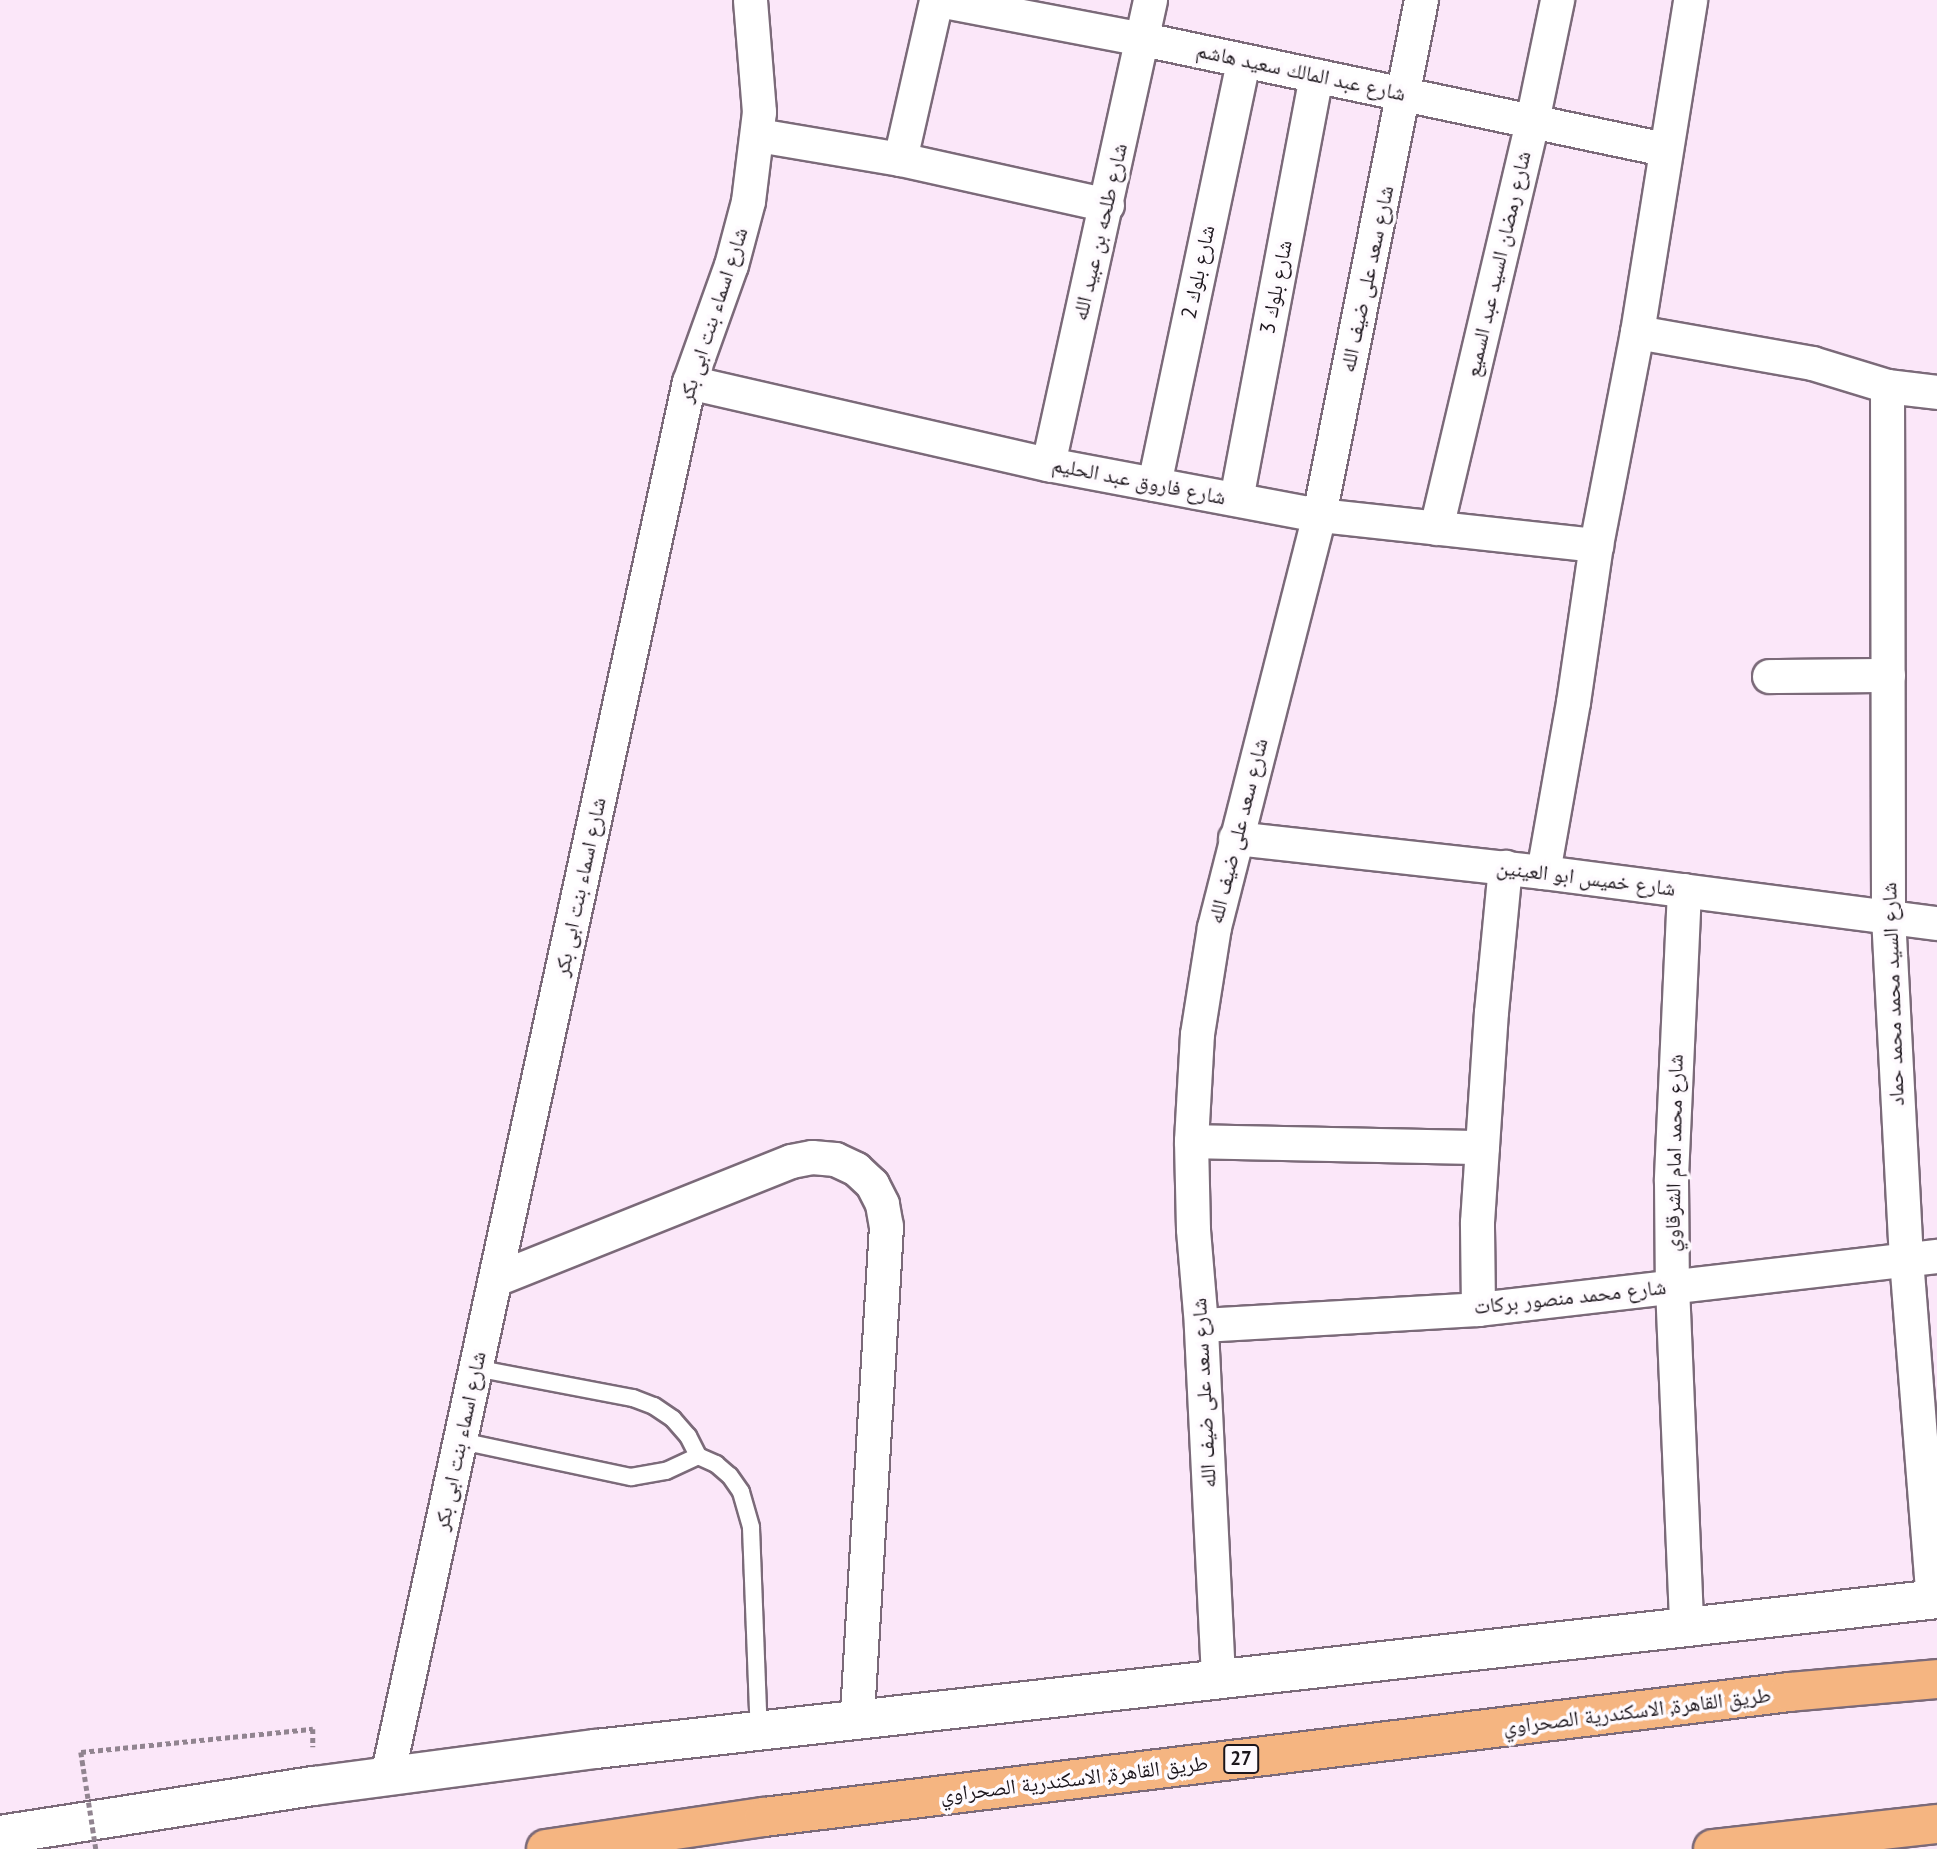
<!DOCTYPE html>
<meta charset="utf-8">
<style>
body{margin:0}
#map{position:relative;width:1937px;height:1849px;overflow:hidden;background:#fbe7f9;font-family:"PT Sans","Noto Naskh Arabic",sans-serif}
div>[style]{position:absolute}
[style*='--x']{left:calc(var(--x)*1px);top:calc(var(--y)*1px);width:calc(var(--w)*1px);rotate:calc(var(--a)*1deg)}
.path>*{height:4.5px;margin-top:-2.25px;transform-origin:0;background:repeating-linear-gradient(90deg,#918490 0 5px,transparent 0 8.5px)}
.roads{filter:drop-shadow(2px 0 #7b6a79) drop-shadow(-2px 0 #7b6a79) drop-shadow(0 2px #7b6a79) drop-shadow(0 -2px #7b6a79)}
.service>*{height:16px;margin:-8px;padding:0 8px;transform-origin:8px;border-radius:8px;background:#fff}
.minor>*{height:33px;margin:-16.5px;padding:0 16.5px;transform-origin:16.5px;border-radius:16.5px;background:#fff}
.tertiary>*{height:38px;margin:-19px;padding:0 19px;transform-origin:19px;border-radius:19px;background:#fff}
.motorway>*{height:38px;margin:-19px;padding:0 19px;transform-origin:19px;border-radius:19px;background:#f5b581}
.path-bridge>*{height:4.5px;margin-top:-2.25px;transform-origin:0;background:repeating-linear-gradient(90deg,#918490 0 5px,transparent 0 8.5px)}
span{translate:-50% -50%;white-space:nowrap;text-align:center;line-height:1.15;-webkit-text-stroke:7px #fefafe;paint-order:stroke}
.shield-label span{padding:2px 5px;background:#fefafe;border:2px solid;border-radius:5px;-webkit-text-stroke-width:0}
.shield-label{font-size:19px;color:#1c161c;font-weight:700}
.street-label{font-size:21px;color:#1c161c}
</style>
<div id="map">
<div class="path">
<div style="--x:81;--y:1752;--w:233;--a:-5.7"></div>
<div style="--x:313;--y:1729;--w:18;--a:90"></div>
</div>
<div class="roads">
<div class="service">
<div style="--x:475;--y:1368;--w:161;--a:10.8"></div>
<div style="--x:633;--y:1398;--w:22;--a:21"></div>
<div style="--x:654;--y:1406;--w:23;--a:34"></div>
<div style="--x:673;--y:1419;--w:23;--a:49"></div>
<div style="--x:688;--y:1436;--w:22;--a:63"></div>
<div style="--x:698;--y:1456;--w:20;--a:24"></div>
<div style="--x:716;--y:1464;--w:18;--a:41"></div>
<div style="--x:730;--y:1476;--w:19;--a:55"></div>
<div style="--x:741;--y:1492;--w:37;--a:74"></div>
<div style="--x:751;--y:1528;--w:204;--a:87.8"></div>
<div style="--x:461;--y:1441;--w:174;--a:12"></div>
<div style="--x:631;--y:1477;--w:36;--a:-10"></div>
<div style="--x:666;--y:1471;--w:35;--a:-25"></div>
</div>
<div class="minor">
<div style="--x:938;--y:0;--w:209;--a:10.8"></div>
<div style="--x:1143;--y:39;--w:532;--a:11.92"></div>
<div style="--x:758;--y:135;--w:144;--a:9.6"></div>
<div style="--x:900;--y:159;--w:212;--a:12.5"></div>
<div style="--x:900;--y:159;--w:163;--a:-77.2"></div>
<div style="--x:1637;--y:332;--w:178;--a:10"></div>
<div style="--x:1812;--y:363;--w:78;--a:17"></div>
<div style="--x:1887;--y:386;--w:50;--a:6.8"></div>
<div style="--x:689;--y:382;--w:368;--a:12.9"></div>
<div style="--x:1048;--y:464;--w:276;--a:10.7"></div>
<div style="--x:1319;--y:515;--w:279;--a:6.2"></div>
<div style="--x:1887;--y:386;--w:530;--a:89.89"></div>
<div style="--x:1888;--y:916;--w:343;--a:87"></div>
<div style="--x:1906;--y:1259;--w:342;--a:85.5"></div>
<div style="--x:1048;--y:464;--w:475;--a:-77.6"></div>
<div style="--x:1154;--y:484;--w:433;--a:-78.1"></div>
<div style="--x:1236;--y:499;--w:431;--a:-79.3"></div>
<div style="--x:1436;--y:528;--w:418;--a:-76.7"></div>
<div style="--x:1532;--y:121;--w:124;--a:-78.3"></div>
<div style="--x:1769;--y:676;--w:119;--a:-0.5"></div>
<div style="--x:1235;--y:838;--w:310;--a:6.3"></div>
<div style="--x:1543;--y:872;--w:397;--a:7.4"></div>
<div style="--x:1543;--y:872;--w:173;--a:-80"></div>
<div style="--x:1573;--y:702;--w:159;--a:-81.7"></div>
<div style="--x:1596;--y:545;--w:217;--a:-79.1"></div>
<div style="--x:1637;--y:332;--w:336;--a:-80.9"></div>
<div style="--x:1684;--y:890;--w:291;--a:92.6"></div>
<div style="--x:1671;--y:1181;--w:105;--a:89.5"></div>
<div style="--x:1672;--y:1286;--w:340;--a:87.6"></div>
<div style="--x:1191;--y:1141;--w:291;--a:1.2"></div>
<div style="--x:496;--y:1279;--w:318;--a:-21.8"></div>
<div style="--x:791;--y:1161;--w:21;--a:-11"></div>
<div style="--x:812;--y:1157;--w:23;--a:5"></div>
<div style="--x:835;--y:1159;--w:23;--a:25"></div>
<div style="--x:856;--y:1169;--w:22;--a:43"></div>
<div style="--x:872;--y:1184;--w:22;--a:63"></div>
<div style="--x:882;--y:1204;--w:22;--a:80"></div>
<div style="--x:886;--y:1226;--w:495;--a:93.4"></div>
<div style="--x:1478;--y:1309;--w:87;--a:-90.7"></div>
<div style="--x:1477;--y:1222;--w:210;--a:-86.2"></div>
<div style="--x:1491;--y:1012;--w:146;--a:-84.5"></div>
<div style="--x:1201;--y:1325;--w:277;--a:-3.3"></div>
<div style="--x:1478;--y:1309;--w:462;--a:-6.6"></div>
<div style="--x:1218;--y:1677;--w:352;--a:-92.8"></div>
<div style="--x:1201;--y:1325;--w:96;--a:-94.8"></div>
<div style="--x:1193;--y:1229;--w:88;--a:-91.3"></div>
<div style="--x:1191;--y:1141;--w:107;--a:-86.8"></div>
<div style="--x:1197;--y:1034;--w:108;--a:-81"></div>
<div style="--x:1214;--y:927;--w:425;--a:-75.7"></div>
<div style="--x:1319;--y:515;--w:525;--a:-78.8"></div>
<div style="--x:387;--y:1776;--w:1426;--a:-77.78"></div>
<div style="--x:689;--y:382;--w:124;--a:-70.3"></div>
<div style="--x:731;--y:265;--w:66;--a:-75.1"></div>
<div style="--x:748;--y:201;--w:90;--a:-83"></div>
<div style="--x:759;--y:112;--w:112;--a:-94.6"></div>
</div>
<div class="tertiary">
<div style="--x:0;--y:1835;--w:318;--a:-8.9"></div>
<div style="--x:314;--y:1786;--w:284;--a:-7.5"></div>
<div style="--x:596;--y:1749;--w:1349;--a:-6.38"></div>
</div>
<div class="motorway">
<div style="--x:546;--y:1849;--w:220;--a:-8.4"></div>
<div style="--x:764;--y:1817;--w:1033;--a:-6.95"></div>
<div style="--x:1789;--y:1692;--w:149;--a:-5"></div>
<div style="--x:1713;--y:1849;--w:225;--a:-6.4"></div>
</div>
</div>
<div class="path-bridge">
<div style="--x:81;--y:1752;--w:98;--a:81.2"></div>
</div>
<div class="shield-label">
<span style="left:1241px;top:1759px">27</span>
</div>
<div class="street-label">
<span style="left:1301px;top:72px;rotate:12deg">شارع عبد المالك سعيد هاشم</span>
<span style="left:1100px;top:232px;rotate:-77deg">شارع طلحه بن عبيد الله</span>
<span style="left:1498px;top:264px;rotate:-77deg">شارع رمضان السيد عبد السميع</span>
<span style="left:1198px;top:272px;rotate:-78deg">شارع بلوك 2</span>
<span style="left:1367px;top:279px;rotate:-78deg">شارع سعد على ضيف الله</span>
<span style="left:1276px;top:287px;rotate:-79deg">شارع بلوك 3</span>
<span style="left:713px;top:315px;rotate:-72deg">شارع اسماء بنت ابى بكر</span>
<span style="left:1139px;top:481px;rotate:11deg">شارع فاروق عبد الحليم</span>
<span style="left:1238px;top:831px;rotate:-76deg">شارع سعد على ضيف الله</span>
<span style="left:1586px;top:878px;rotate:7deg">شارع خميس ابو العينين</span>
<span style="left:580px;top:887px;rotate:-78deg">شارع اسماء بنت ابى بكر</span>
<span style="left:1893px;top:994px;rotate:-92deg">شارع السيد محمد محمد حماد</span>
<span style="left:1674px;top:1153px;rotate:-89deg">شارع محمد امام الشرقاوي</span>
<span style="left:1570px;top:1297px;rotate:-6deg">شارع محمد منصور بركات</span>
<span style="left:1204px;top:1393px;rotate:-93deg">شارع سعد على ضيف الله</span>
<span style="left:460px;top:1441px;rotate:-78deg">شارع اسماء بنت ابى بكر</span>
<span style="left:1637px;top:1711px;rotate:-7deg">طريق القاهرة, الاسكندرية الصحراوي</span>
<span style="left:1074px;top:1779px;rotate:-7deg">طريق القاهرة, الاسكندرية الصحراوي</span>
</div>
</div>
